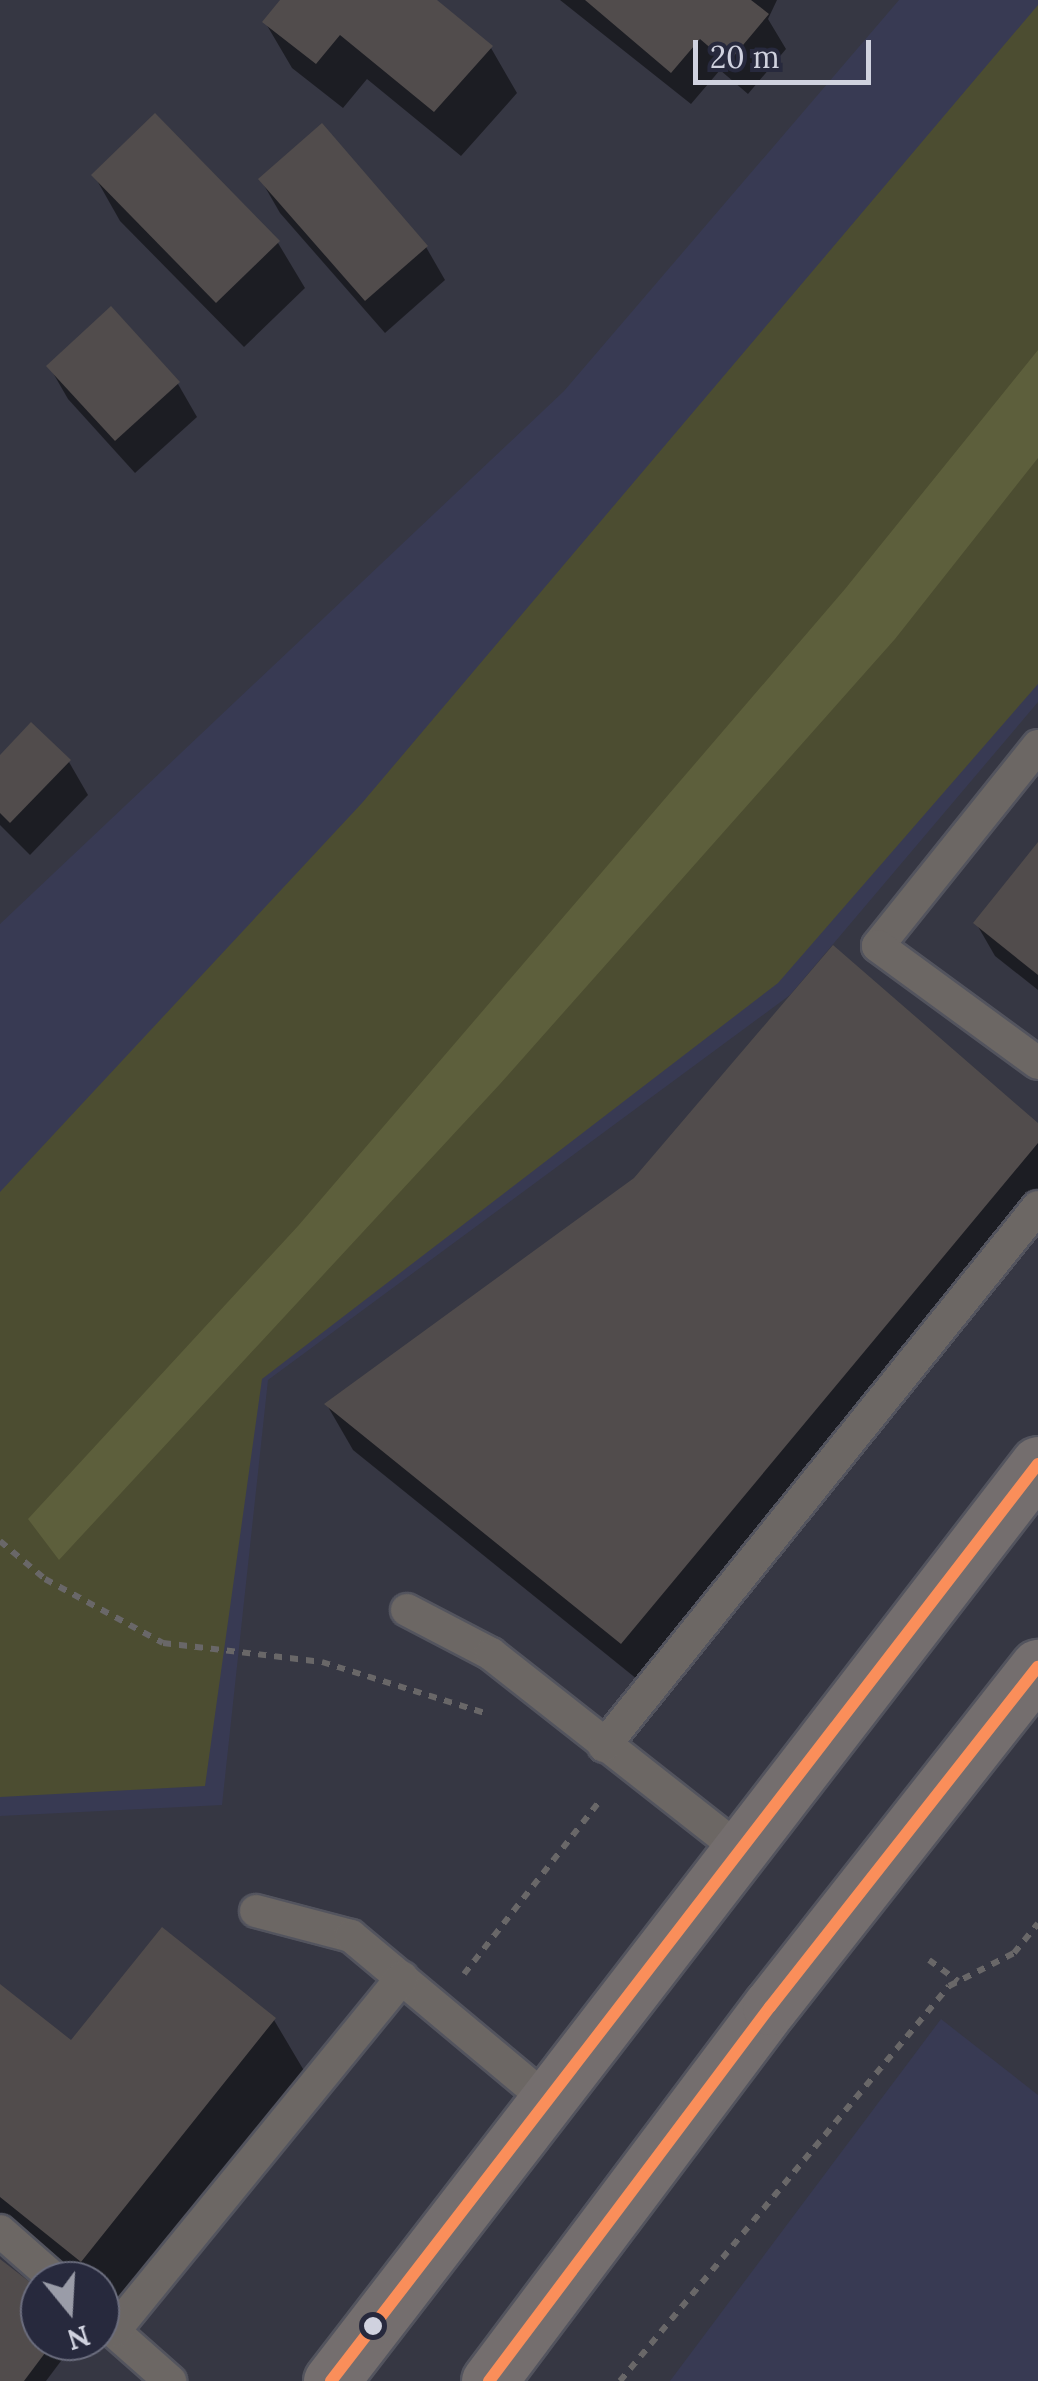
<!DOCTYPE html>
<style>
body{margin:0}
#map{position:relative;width:1038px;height:2381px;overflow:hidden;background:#363743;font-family:Lora,serif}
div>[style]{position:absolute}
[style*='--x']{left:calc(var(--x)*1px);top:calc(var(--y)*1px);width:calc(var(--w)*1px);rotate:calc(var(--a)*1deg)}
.built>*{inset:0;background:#383a53}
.green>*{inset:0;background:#4c4d31}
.forest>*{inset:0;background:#5d5f3c}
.shadow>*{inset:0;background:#0007}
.building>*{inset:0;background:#514c4c}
.path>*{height:6px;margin-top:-3px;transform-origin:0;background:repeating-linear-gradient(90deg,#696768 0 8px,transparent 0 16px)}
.roads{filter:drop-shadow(2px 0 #53545e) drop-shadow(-2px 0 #53545e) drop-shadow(0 2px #53545e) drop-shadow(0 -2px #53545e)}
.service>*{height:32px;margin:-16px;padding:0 16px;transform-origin:16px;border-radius:16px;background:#6c6764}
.trunk>*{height:55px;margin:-27.5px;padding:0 27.5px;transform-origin:27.5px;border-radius:27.5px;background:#746e6e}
.bus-1>*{height:12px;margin:-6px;padding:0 6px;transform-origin:6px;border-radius:6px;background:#fa8e5a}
.dots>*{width:28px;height:28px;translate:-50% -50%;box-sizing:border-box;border:5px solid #27293d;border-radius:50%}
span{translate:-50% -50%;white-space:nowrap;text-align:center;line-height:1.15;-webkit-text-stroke:8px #27293d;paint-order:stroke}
.north{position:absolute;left:20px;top:2261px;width:100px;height:100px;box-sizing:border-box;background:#27293d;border:2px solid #6b6d7e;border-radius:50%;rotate:162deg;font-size:28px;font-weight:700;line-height:40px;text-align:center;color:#d0d2df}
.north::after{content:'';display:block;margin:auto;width:35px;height:45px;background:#9a9ca8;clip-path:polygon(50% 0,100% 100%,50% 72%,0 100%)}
.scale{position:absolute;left:693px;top:40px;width:178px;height:45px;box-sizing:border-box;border:5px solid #d0d2df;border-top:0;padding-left:12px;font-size:30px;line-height:35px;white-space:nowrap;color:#d0d2df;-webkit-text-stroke:8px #27293d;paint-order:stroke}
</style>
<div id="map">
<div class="built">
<div style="clip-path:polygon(899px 0,1038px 0,1038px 702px,790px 995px,268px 1380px,222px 1805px,0 1816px,0 924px,564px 391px)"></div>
<div style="clip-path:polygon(941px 2019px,1038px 2095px,1038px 2381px,670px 2381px)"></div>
</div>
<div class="green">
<div style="clip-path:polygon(1038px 5px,1038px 684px,778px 983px,262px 1379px,205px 1786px,0 1797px,0 1192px,362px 803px)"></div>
</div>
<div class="forest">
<div style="clip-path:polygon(1038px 350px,1038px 458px,895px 639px,500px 1084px,59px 1560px,28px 1519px,298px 1226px,845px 589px)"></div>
</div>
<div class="shadow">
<div style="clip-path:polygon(284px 0,433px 0,491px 48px,517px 93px,461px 156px,367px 79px,343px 108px,292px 68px,265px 22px)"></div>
<div style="clip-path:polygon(560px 0,777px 0,768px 19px,786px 49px,748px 94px,720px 70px,691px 104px)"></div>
<div style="clip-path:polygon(94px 175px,278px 243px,305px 288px,244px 347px,120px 221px)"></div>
<div style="clip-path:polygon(261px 180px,426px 247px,445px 280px,385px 333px,280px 213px)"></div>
<div style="clip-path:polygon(49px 366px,178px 384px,197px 417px,135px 473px,68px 399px)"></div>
<div style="clip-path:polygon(0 759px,69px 762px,88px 795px,30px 855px,0 825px)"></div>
<div style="clip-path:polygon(1038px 846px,1038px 990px,995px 956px,976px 923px)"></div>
<div style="clip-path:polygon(1038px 1127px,1038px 1220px,648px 1688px,353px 1450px,327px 1405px)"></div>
<div style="clip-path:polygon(0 1988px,71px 2044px,274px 2020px,306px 2074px,114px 2315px,100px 2304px,100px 2281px,71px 2281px,0 2224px)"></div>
<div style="clip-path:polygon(0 2262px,40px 2293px,40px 2341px,76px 2341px,46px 2381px,0 2381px)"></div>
</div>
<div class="building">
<div style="clip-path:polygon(280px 0,437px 0,493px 46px,434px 112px,340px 35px,316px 64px,262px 22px)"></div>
<div style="clip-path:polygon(585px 0,751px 0,769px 14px,728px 63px,700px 39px,671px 73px)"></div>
<div style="clip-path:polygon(155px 113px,280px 241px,216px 303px,91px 175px)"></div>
<div style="clip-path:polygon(322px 123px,428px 246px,365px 301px,258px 179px)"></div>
<div style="clip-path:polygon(111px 306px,180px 382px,115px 441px,46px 366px)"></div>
<div style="clip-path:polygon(31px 722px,71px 760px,10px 823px,0 813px,0 755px)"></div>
<div style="clip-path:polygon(1038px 842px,1038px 975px,973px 923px)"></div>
<div style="clip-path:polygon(833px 945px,1038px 1123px,1038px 1143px,621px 1644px,324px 1404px,634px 1178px)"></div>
<div style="clip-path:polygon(162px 1927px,276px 2018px,81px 2262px,0 2197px,0 1984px,71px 2040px)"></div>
<div style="clip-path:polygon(0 2259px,40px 2290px,40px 2341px,54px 2341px,24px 2381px,0 2381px)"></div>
</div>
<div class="path">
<div style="--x:0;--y:1541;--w:59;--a:40.2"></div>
<div style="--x:45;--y:1579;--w:134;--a:28.5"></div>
<div style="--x:163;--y:1643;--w:160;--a:6.8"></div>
<div style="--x:322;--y:1662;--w:171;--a:17.4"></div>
<div style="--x:929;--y:1960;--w:36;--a:36"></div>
<div style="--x:464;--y:1974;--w:222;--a:-51.9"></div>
<div style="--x:620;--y:2381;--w:514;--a:-50.21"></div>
<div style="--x:949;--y:1986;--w:73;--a:-26.9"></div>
<div style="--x:1014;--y:1953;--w:38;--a:-51"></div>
</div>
<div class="roads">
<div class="service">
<div style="--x:1038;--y:746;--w:256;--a:128.7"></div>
<div style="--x:878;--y:946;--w:198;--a:36.2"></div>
<div style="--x:407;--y:1610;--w:95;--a:27.6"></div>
<div style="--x:491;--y:1654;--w:318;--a:38.2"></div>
<div style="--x:604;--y:1746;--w:692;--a:-51.16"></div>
<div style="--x:256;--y:1911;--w:98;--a:14.7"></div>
<div style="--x:351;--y:1936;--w:257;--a:39.9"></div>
<div style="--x:0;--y:2231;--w:76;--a:41.3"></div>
<div style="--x:100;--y:2319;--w:94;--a:41.5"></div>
<div style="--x:114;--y:2331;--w:456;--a:-50.8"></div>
</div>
<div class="trunk">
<div style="--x:331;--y:2381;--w:1158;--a:-52.37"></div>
<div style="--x:489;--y:2381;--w:468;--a:-53.1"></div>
<div style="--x:770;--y:2007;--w:433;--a:-51.8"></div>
</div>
</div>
<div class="bus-1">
<div style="--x:331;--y:2381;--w:1158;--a:-52.37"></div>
<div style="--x:489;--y:2381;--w:468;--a:-53.1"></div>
<div style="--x:770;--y:2007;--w:433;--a:-51.8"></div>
</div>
<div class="dots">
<div style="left:373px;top:2326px;background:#d0d2df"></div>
</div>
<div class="north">N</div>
<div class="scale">20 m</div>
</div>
